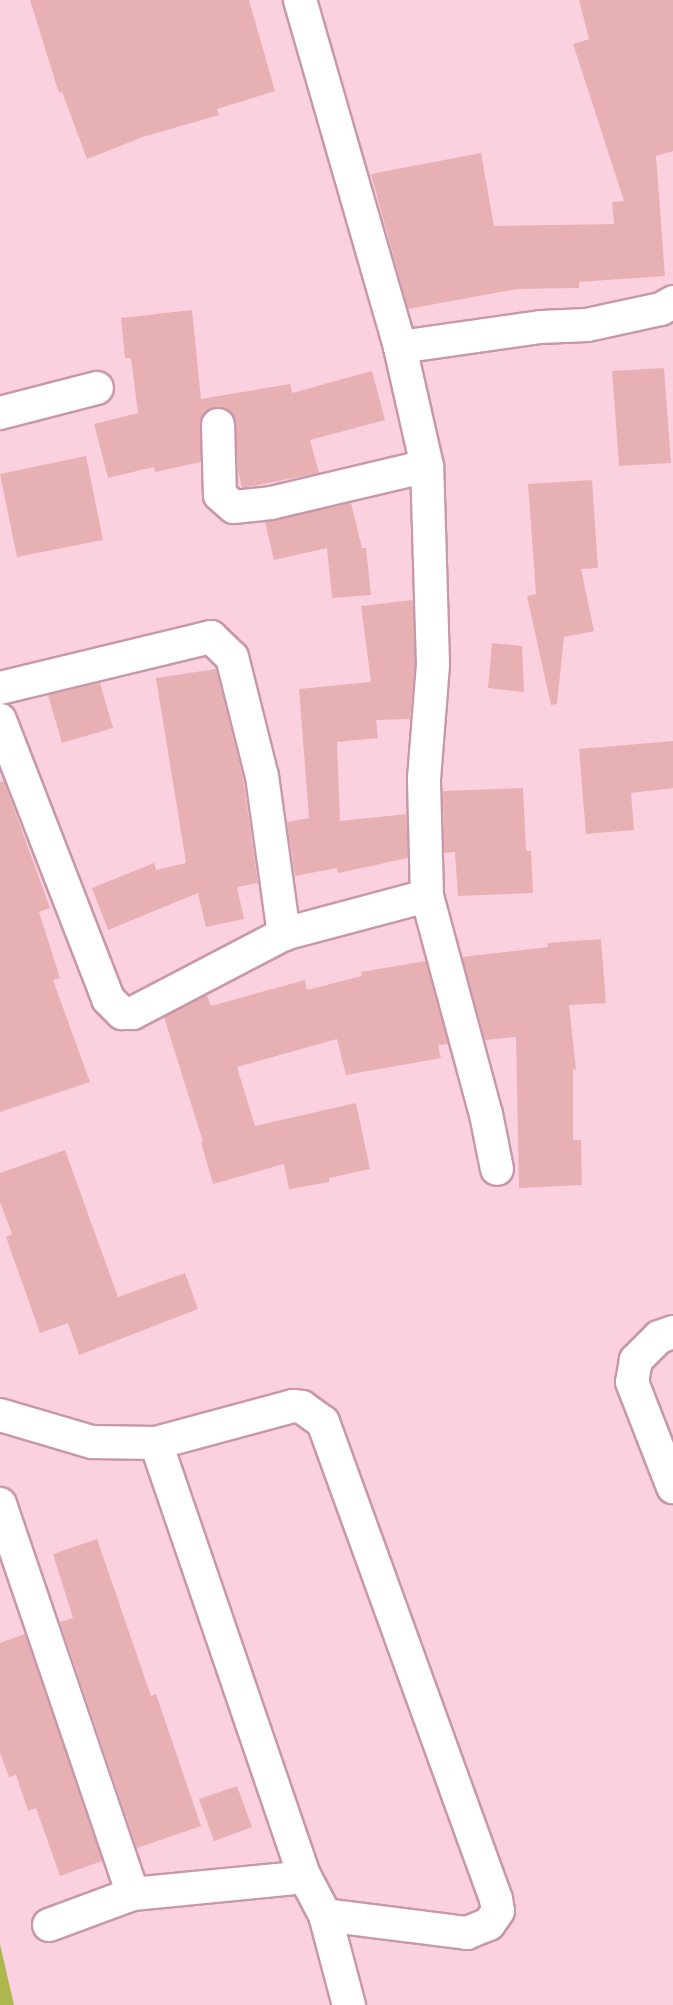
<!DOCTYPE html>
<style>
body{margin:0}
#map{position:relative;width:673px;height:2005px;overflow:hidden;background:#fbd1e0;font-family:"Work Sans",sans-serif}
div>[style]{position:absolute}
[style*='--x']{left:calc(var(--x)*1px);top:calc(var(--y)*1px);width:calc(var(--w)*1px);rotate:calc(var(--a)*1deg)}
.green>*{inset:0;background:#acb84d}
.building>*{inset:0;background:#e7b1b4}
.roads{filter:drop-shadow(2px 0 #c898aa) drop-shadow(-2px 0 #c898aa) drop-shadow(0 2px #c898aa) drop-shadow(0 -2px #c898aa)}
.minor>*{height:32px;margin:-16px;padding:0 16px;transform-origin:16px;border-radius:16px;background:#fff}
span{translate:-50% -50%;white-space:nowrap;text-align:center;line-height:1.15;-webkit-text-stroke:6px #fae5ec;paint-order:stroke}
</style>
<div id="map">
<div class="green">
<div style="clip-path:polygon(0 1944px,14px 2005px,0 2005px)"></div>
</div>
<div class="building">
<div style="clip-path:polygon(30px 0,249px 0,275px 91px,217px 109px,219px 115px,143px 137px,87px 159px,62px 92px,59px 93px)"></div>
<div style="clip-path:polygon(579px 0,673px 0,673px 151px,656px 156px,665px 276px,579px 282px,579px 288px,517px 289px,408px 309px,371px 174px,481px 153px,494px 226px,614px 224px,612px 202px,624px 201px,573px 44px,589px 39px)"></div>
<div style="clip-path:polygon(192px 310px,201px 399px,290px 384px,292px 393px,372px 371px,385px 420px,310px 440px,319px 473px,242px 488px,238px 471px,234px 416px,227px 409px,217px 407px,202px 417px,201px 462px,155px 472px,154px 467px,108px 478px,94px 424px,138px 413px,131px 358px,125px 358px,121px 318px)"></div>
<div style="clip-path:polygon(664px 368px,671px 463px,619px 466px,612px 371px)"></div>
<div style="clip-path:polygon(86px 456px,103px 540px,17px 557px,0 474px)"></div>
<div style="clip-path:polygon(592px 480px,598px 568px,581px 569px,594px 631px,564px 637px,557px 704px,551px 705px,527px 596px,536px 594px,528px 484px)"></div>
<div style="clip-path:polygon(351px 503px,362px 548px,366px 548px,371px 595px,332px 598px,327px 548px,274px 560px,265px 522px)"></div>
<div style="clip-path:polygon(413px 600px,415px 664px,410px 719px,376px 720px,378px 738px,337px 742px,340px 821px,407px 814px,408px 858px,338px 873px,337px 868px,295px 876px,287px 822px,309px 818px,299px 689px,371px 682px,361px 606px)"></div>
<div style="clip-path:polygon(492px 643px,522px 646px,524px 692px,488px 688px)"></div>
<div style="clip-path:polygon(216px 669px,243px 777px,258px 883px,237px 887px,244px 919px,206px 927px,198px 893px,108px 930px,92px 888px,154px 863px,156px 870px,186px 863px,156px 678px)"></div>
<div style="clip-path:polygon(100px 683px,113px 728px,62px 743px,48px 695px)"></div>
<div style="clip-path:polygon(673px 741px,673px 788px,631px 793px,634px 830px,586px 834px,579px 749px)"></div>
<div style="clip-path:polygon(4px 781px,50px 908px,39px 912px,60px 978px,53px 980px,90px 1082px,0 1112px,0 782px)"></div>
<div style="clip-path:polygon(523px 788px,526px 851px,531px 851px,533px 893px,458px 896px,455px 852px,444px 853px,443px 791px)"></div>
<div style="clip-path:polygon(601px 939px,606px 1003px,569px 1005px,576px 1069px,573px 1070px,573px 1140px,581px 1140px,582px 1185px,519px 1188px,516px 1037px,485px 1040px,462px 957px,548px 947px,547px 943px)"></div>
<div style="clip-path:polygon(426px 961px,448px 1044px,438px 1045px,441px 1058px,346px 1075px,337px 1039px,237px 1067px,255px 1126px,356px 1103px,370px 1169px,329px 1178px,329px 1182px,289px 1189px,284px 1164px,213px 1184px,201px 1142px,203px 1142px,164px 1017px,207px 995px,211px 1006px,305px 980px,307px 990px,362px 976px,361px 972px)"></div>
<div style="clip-path:polygon(65px 1150px,118px 1297px,185px 1273px,198px 1309px,79px 1355px,68px 1323px,40px 1333px,6px 1237px,12px 1234px,0 1202px,0 1173px)"></div>
<div style="clip-path:polygon(97px 1539px,151px 1696px,156px 1694px,201px 1826px,137px 1848px,60px 1622px,73px 1618px,53px 1554px)"></div>
<div style="clip-path:polygon(25px 1634px,102px 1861px,60px 1876px,36px 1808px,28px 1811px,16px 1775px,9px 1777px,0 1753px,0 1643px)"></div>
<div style="clip-path:polygon(237px 1786px,252px 1827px,214px 1841px,199px 1799px)"></div>
</div>
<div class="roads">
<div class="minor">
<div style="--x:300;--y:0;--w:361;--a:73.9"></div>
<div style="--x:0;--y:413;--w:100;--a:-14.5"></div>
<div style="--x:218;--y:425;--w:70;--a:88.4"></div>
<div style="--x:220;--y:495;--w:18;--a:41"></div>
<div style="--x:234;--y:507;--w:37;--a:-6"></div>
<div style="--x:271;--y:503;--w:160;--a:-13.3"></div>
<div style="--x:0;--y:688;--w:217;--a:-13.6"></div>
<div style="--x:211;--y:637;--w:29;--a:44"></div>
<div style="--x:232;--y:657;--w:123;--a:75.9"></div>
<div style="--x:262;--y:776;--w:160;--a:82.1"></div>
<div style="--x:284;--y:934;--w:148;--a:-14.9"></div>
<div style="--x:427;--y:896;--w:117;--a:-91.5"></div>
<div style="--x:424;--y:779;--w:115;--a:-85.5"></div>
<div style="--x:433;--y:664;--w:198;--a:-91.7"></div>
<div style="--x:427;--y:466;--w:122;--a:-102.8"></div>
<div style="--x:400;--y:347;--w:142;--a:-8.1"></div>
<div style="--x:541;--y:327;--w:46;--a:-2.5"></div>
<div style="--x:587;--y:325;--w:76;--a:-12.2"></div>
<div style="--x:661;--y:309;--w:14;--a:-30"></div>
<div style="--x:0;--y:720;--w:299;--a:68.8"></div>
<div style="--x:108;--y:999;--w:20;--a:45"></div>
<div style="--x:122;--y:1013;--w:11;--a:0"></div>
<div style="--x:133;--y:1013;--w:170;--a:-27.6"></div>
<div style="--x:427;--y:896;--w:226;--a:74.9"></div>
<div style="--x:486;--y:1114;--w:56;--a:78.7"></div>
<div style="--x:673;--y:1332;--w:15;--a:160"></div>
<div style="--x:659;--y:1337;--w:33;--a:135"></div>
<div style="--x:636;--y:1360;--w:22;--a:100"></div>
<div style="--x:632;--y:1382;--w:113;--a:68.7"></div>
<div style="--x:0;--y:1415;--w:96;--a:16.4"></div>
<div style="--x:92;--y:1442;--w:64;--a:0.9"></div>
<div style="--x:156;--y:1443;--w:459;--a:71.1"></div>
<div style="--x:156;--y:1443;--w:142;--a:-15.1"></div>
<div style="--x:293;--y:1406;--w:9;--a:6"></div>
<div style="--x:302;--y:1407;--w:26;--a:36"></div>
<div style="--x:323;--y:1422;--w:507;--a:70.07"></div>
<div style="--x:496;--y:1899;--w:12;--a:81"></div>
<div style="--x:498;--y:1911;--w:16;--a:125"></div>
<div style="--x:489;--y:1924;--w:24;--a:158"></div>
<div style="--x:467;--y:1933;--w:143;--a:-172.8"></div>
<div style="--x:0;--y:1504;--w:412;--a:71.2"></div>
<div style="--x:133;--y:1894;--w:173;--a:-5.6"></div>
<div style="--x:305;--y:1877;--w:43;--a:62.2"></div>
<div style="--x:325;--y:1915;--w:93;--a:75.1"></div>
<div style="--x:49;--y:1925;--w:90;--a:-20.3"></div>
</div>
</div>
</div>
